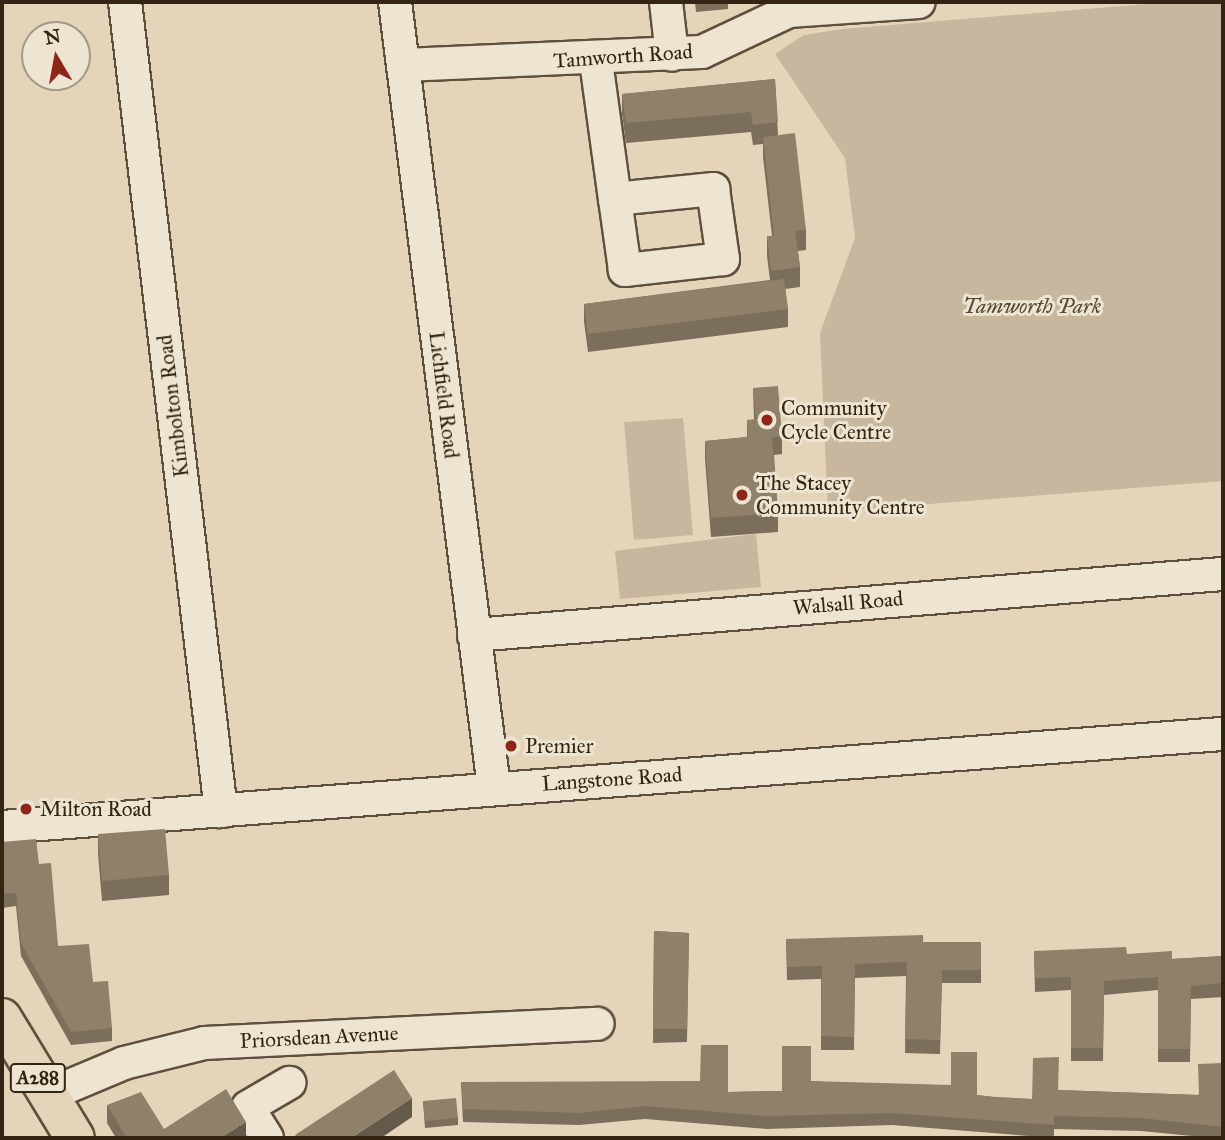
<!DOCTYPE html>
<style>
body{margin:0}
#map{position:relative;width:1225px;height:1140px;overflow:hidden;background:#e4d5ba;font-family:"IM FELL Great Primer",serif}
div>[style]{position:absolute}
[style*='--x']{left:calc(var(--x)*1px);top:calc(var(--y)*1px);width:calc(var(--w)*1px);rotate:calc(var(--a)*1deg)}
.green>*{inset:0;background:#c6b79e}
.roads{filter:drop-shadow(2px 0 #5f503d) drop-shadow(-2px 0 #5f503d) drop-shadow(0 2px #5f503d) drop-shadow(0 -2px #5f503d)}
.minor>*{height:32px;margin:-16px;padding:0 16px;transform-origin:16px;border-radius:16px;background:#ede4d2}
.major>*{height:38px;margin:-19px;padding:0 19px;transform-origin:19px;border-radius:19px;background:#e4d5ba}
.wall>*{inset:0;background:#7b6e5b}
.shaded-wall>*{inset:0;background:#645a4a}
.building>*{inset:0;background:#8f806a}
.dots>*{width:19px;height:19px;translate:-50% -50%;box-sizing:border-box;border:4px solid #ede4d2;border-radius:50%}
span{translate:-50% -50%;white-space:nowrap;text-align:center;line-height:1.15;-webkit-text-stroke:6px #ede4d2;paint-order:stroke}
.shield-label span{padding:2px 5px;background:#ede4d2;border:2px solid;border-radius:5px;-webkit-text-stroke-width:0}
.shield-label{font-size:19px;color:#332413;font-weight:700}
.street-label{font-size:21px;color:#332413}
.park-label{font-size:21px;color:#584936;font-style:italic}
.poi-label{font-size:21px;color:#332413}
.left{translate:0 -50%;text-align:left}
.frame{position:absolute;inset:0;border:4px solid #332413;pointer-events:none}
.north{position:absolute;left:21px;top:21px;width:70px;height:70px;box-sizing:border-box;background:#ede4d2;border:2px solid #a39786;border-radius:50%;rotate:350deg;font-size:19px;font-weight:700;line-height:28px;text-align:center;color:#332413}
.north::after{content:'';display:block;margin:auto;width:24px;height:32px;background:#8f2418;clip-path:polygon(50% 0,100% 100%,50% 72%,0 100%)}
</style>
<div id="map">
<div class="green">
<div style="clip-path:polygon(1171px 2px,1223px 2px,1223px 481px,828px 512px,820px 333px,855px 238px,845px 158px,775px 54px,804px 35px,842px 29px)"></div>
<div style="clip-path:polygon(683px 418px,693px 535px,634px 540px,624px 422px)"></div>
<div style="clip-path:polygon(756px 534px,761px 587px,620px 599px,615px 551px)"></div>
</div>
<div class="roads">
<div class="minor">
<div style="--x:125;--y:2;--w:815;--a:83.23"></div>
<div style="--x:395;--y:2;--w:792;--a:82.82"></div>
<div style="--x:666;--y:2;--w:53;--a:83.5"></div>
<div style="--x:596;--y:61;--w:139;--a:82.2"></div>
<div style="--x:615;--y:199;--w:99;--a:-5.8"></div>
<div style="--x:713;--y:189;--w:71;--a:81.9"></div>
<div style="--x:723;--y:259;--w:99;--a:173.6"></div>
<div style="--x:625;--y:270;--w:72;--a:-98"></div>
<div style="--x:403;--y:65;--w:299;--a:-2.5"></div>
<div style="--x:702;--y:52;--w:96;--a:-25.2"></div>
<div style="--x:789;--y:11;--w:130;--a:-4"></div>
<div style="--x:474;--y:635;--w:751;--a:-4.66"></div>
<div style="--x:2;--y:827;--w:1225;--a:-4.36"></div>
<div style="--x:48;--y:1095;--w:82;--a:-22.8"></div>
<div style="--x:124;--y:1063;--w:83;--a:-13.9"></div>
<div style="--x:205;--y:1043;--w:393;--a:-2.8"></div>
<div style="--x:267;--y:1138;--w:36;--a:-122"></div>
<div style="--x:248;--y:1107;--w:48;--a:-30.3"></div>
</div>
<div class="major">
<div style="--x:2;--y:1018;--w:140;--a:58.7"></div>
</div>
</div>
<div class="wall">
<div style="clip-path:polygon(695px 2px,766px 2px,728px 3px,728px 9px,696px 12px)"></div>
<div style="clip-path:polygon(775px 79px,778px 135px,806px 230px,806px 250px,798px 251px,800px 267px,800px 287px,785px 289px,788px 309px,788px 327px,588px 352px,584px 322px,584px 304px,770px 280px,767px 256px,767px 236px,772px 236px,763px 157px,763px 144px,753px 145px,751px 132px,626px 143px,622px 114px,622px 94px)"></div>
<div style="clip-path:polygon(753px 388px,782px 436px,782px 454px,774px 455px,778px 513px,778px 532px,711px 537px,705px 459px,705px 441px,747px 437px,747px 420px,754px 420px)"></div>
<div style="clip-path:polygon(98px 834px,169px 875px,169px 895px,102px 901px,98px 854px)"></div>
<div style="clip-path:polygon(2px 842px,39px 864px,58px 946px,93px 982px,112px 1028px,112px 1041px,71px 1045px,21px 956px,16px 906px,2px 908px)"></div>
<div style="clip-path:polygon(654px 931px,689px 933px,687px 1042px,653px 1043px)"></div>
<div style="clip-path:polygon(786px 939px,923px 942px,981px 942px,981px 983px,942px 983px,940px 1054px,905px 1053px,906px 976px,855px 978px,854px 1050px,821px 1050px,821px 979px,787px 980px)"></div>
<div style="clip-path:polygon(1034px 951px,1127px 954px,1172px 959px,1223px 956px,1223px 997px,1191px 999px,1190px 1062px,1158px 1062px,1158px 990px,1104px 995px,1103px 1061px,1071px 1061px,1071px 990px,1035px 992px)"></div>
<div style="clip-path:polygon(1223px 1063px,1223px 1138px,1212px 1138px,1141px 1131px,1054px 1129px,1054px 1138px,892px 1125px,767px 1129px,645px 1119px,579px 1125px,463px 1122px,461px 1082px,728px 1092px,782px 1091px,811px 1081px,977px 1095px,994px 1097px,1032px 1099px,1058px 1090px,1198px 1095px)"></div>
<div style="clip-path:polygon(423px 1101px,458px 1118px,458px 1125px,425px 1128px)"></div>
<div style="clip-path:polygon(107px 1105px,164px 1129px,246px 1138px,116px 1138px,107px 1123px)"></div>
</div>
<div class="shaded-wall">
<div style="clip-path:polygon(412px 1098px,412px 1117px,381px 1138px,351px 1138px)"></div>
<div style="clip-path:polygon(246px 1122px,246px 1138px,220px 1138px)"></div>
</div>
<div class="building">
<div style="clip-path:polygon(775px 79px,778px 122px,753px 125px,751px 112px,626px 123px,622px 94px)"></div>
<div style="clip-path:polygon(795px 133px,806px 230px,795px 231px,800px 267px,771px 271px,767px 236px,774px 236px,763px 137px)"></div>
<div style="clip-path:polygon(784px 279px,788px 309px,588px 334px,584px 304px)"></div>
<div style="clip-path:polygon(778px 386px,782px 436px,772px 437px,778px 513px,711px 518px,705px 441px,748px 437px,747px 420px,756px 419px,753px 388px)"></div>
<div style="clip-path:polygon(165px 829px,169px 875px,102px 881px,98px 834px)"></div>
<div style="clip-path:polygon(36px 839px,39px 864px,51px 863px,58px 946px,89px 944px,93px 982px,108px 981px,112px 1028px,71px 1032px,21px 943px,16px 893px,2px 894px,2px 842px)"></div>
<div style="clip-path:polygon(654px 931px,689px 933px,687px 1029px,653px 1029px)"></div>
<div style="clip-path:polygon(923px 935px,923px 942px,981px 942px,981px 970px,942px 970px,940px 1040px,905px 1039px,907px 962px,855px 964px,854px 1037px,821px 1036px,822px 966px,787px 967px,786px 939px)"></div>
<div style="clip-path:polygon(1126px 947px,1127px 954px,1172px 951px,1172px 959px,1223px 956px,1223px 983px,1191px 986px,1190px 1049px,1158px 1049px,1158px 977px,1104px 981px,1103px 1048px,1071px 1048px,1071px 977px,1035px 978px,1034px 951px)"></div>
<div style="clip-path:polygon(701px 1045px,728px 1045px,728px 1092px,782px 1091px,782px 1046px,811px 1046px,811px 1081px,951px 1085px,951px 1052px,977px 1052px,977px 1095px,994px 1097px,1032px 1099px,1033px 1058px,1059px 1057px,1058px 1090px,1199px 1095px,1198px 1064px,1223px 1063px,1223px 1127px,1141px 1118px,1054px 1116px,1054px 1125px,892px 1113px,767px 1116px,645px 1106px,579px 1113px,463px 1109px,461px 1082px,700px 1081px)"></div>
<div style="clip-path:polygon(2px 1049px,3px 1052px,2px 1123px)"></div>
<div style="clip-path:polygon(394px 1070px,412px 1098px,351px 1138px,297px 1138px,295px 1135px)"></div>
<div style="clip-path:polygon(226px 1089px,246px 1122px,220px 1138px,207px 1138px,205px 1135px,199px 1138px,127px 1138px,107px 1105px,141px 1092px,164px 1129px)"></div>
<div style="clip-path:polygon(456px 1098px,458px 1118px,425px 1121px,423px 1101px)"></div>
</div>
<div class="dots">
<div style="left:767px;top:420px;background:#8f2418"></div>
<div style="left:742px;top:495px;background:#8f2418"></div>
<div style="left:511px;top:746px;background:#8f2418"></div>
<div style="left:26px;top:809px;background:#8f2418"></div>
</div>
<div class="shield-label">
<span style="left:38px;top:1078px">A288</span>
</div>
<div class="street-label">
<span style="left:623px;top:56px;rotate:-4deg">Tamworth Road</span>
<span style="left:444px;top:395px;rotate:83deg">Lichfield Road</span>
<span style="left:173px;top:406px;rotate:-97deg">Kimbolton Road</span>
<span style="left:848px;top:603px;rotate:-5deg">Walsall Road</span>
<span style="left:612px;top:779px;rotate:-4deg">Langstone Road</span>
<span style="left:319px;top:1037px;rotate:-3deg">Priorsdean Avenue</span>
</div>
<div class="park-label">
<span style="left:1032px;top:306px">Tamworth Park</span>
</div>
<div class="poi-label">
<span class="left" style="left:781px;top:420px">Community<br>Cycle Centre</span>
<span class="left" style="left:756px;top:495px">The Stacey<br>Community Centre</span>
<span class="left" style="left:525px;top:746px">Premier</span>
<span class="left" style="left:40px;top:809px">Milton Road</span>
</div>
<div class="frame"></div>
<div class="north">N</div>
</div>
